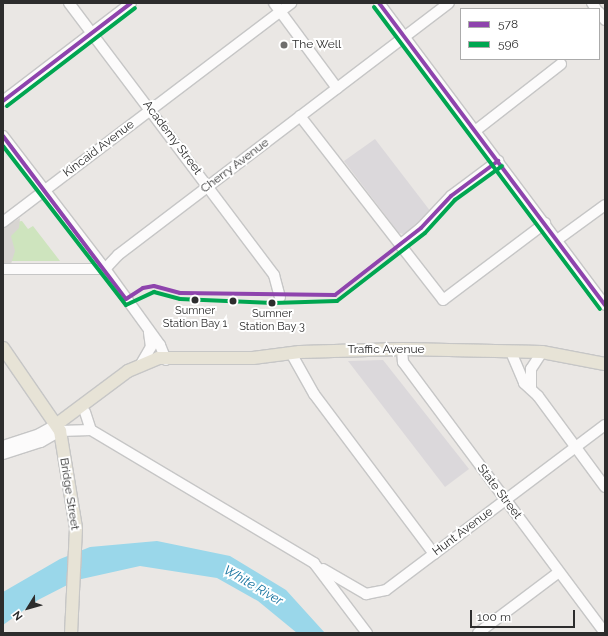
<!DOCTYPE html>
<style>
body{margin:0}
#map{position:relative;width:608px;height:636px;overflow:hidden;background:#eae7e4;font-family:Raleway,sans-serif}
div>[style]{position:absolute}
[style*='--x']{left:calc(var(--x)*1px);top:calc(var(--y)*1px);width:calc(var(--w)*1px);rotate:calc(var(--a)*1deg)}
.industrial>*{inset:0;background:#dbd8db}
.green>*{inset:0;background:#cee4be}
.plaza>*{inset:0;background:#d8d5d2}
.water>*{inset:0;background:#9ad7ea}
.roads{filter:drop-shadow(1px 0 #c6c6c6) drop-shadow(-1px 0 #c6c6c6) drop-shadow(0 1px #c6c6c6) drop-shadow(0 -1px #c6c6c6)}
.minor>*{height:10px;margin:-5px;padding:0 5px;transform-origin:5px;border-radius:5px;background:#fcfbfb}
.major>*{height:12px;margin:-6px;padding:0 6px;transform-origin:6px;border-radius:6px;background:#e7e3d6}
.bus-1>*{height:4px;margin:-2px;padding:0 2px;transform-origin:2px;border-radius:2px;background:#8e44ad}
.bus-2>*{height:4px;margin:-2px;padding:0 2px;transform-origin:2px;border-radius:2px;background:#00a651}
.dots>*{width:11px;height:11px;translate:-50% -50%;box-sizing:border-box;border:2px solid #fff;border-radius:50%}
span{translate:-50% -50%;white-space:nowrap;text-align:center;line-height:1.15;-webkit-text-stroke:4px #fff;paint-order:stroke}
.bus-label{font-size:11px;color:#2d2d2d}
.poi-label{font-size:12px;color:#2d2d2d}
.left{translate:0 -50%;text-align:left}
.street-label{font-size:12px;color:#2d2d2d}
.water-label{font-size:13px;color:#11709d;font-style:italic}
.frame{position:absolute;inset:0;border:4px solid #2d2d2d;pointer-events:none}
.legend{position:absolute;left:460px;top:8px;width:140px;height:52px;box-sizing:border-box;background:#fff;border:1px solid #ababab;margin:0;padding:5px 7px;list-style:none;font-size:12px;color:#2d2d2d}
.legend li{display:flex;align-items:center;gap:8px;height:20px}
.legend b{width:20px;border:1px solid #ababab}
.north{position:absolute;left:8px;top:588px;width:40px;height:40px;-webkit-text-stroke:3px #fff;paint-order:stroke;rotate:233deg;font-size:11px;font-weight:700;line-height:16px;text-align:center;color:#2d2d2d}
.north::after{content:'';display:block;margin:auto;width:14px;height:18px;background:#2d2d2d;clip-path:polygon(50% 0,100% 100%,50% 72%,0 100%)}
.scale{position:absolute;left:470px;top:610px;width:105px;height:18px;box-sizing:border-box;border:2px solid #2d2d2d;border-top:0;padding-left:5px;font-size:12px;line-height:14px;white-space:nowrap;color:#2d2d2d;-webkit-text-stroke:3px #fff;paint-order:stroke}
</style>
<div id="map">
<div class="industrial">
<div style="clip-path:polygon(375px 139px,431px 212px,407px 235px,399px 233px,344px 161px)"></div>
<div style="clip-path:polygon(383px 360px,469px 469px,445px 487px,348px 361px)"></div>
</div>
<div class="green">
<div style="clip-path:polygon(22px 221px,28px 229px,33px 226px,60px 261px,3px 261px,15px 222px)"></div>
</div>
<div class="plaza">
<div style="clip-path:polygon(20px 218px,19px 228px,11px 236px,15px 251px,11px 264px,3px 264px,3px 228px)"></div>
</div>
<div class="water">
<div style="clip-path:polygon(157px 541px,230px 556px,286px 590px,325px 633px,297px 633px,258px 601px,217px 578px,140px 566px,77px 580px,38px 600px,3px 625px,3px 592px,60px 559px,90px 547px)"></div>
</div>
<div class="roads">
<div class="minor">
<div style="--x:69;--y:3;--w:341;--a:53"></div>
<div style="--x:274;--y:275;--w:23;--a:75"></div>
<div style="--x:274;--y:3;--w:106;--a:53.5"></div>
<div style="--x:379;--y:3;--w:377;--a:53.2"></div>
<div style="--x:592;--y:3;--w:7;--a:56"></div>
<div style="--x:599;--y:12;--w:10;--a:53"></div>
<div style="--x:3;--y:101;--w:161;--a:-37.4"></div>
<div style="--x:300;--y:116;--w:233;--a:52.1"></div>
<div style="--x:443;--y:300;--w:128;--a:-37"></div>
<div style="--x:475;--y:131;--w:109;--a:-37.9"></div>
<div style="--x:3;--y:136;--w:168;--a:52.5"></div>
<div style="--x:105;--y:269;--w:94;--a:54.1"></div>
<div style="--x:160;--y:345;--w:16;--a:68"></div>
<div style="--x:3;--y:222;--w:362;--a:-37.2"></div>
<div style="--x:557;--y:240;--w:59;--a:-36.1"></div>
<div style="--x:400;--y:245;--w:27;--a:-39"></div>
<div style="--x:421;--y:228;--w:44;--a:-46.8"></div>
<div style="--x:451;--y:196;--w:59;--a:-36.7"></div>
<div style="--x:3;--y:269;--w:102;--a:0"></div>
<div style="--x:105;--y:269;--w:19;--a:-47"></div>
<div style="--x:118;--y:255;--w:416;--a:-37.3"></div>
<div style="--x:402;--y:349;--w:13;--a:86"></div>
<div style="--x:403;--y:362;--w:338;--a:53.3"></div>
<div style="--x:511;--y:352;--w:34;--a:67"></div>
<div style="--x:524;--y:383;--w:19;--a:43"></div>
<div style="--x:538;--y:396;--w:113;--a:53.6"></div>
<div style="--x:291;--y:353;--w:47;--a:60.7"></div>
<div style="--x:314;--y:394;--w:200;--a:53.1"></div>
<div style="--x:141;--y:364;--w:20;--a:-60"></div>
<div style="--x:151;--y:347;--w:15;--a:-98"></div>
<div style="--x:531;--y:388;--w:19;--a:-90"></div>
<div style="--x:531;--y:369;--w:20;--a:-57"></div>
<div style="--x:85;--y:412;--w:19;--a:72"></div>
<div style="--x:91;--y:430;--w:260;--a:30.8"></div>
<div style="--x:314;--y:563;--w:88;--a:52.9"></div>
<div style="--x:3;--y:446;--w:38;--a:-18"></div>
<div style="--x:39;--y:434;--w:21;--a:-29"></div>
<div style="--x:3;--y:454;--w:40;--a:-18"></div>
<div style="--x:41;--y:442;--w:22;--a:-30"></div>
<div style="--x:60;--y:431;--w:31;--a:-2"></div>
<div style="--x:323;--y:569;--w:50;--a:30.2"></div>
<div style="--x:366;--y:594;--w:20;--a:-11"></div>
<div style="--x:386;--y:590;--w:274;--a:-37"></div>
<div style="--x:478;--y:633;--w:101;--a:-37"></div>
</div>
<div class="major">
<div style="--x:3;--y:348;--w:101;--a:55.5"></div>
<div style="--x:60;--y:431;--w:98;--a:80.6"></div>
<div style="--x:76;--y:528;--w:105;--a:92.7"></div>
<div style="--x:57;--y:424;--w:89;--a:-36.7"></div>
<div style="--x:128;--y:371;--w:33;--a:-23"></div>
<div style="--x:158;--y:358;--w:95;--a:0"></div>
<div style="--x:253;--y:358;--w:47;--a:-7.3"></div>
<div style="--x:300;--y:352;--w:102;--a:-1.7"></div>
<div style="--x:402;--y:349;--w:140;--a:1.2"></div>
<div style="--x:542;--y:352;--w:64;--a:10.8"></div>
</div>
</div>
<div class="bus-1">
<div style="--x:379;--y:3;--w:377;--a:53.2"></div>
<div style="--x:3;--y:101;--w:161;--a:-37.4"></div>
<div style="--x:3;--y:136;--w:204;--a:53"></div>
<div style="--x:126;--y:299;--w:20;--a:-33"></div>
<div style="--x:143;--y:288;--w:11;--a:-10"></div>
<div style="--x:154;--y:286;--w:27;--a:15"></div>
<div style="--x:180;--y:293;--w:155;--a:0.7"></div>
<div style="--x:335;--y:295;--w:109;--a:-37.9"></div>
<div style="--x:421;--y:228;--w:44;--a:-46.8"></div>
<div style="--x:451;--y:196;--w:59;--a:-36.7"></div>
</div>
<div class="bus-2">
<div style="--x:374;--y:7;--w:377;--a:53.2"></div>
<div style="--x:7;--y:106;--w:161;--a:-37.4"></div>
<div style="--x:3;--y:146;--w:201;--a:52.3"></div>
<div style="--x:126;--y:305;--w:31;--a:-25"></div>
<div style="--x:154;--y:292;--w:27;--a:15"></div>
<div style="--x:180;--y:299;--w:93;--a:2.5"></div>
<div style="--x:273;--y:303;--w:64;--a:-1.8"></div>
<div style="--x:337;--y:301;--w:111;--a:-37.7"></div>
<div style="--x:425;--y:233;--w:45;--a:-47.7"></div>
<div style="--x:455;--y:200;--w:58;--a:-35.9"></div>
</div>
<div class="dots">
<div style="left:284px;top:45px;background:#6f6e6d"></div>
<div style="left:195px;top:300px;background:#2d2d2d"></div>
<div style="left:233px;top:301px;background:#2d2d2d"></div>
<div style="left:272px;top:303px;background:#2d2d2d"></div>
</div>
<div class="bus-label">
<span style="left:195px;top:318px">Sumner<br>Station Bay 1</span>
<span style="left:272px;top:321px">Sumner<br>Station Bay 3</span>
</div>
<div class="poi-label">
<span class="left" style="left:292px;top:45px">The Well</span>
</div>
<div class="street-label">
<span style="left:172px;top:138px;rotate:53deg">Academy Street</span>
<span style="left:99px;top:149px;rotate:-37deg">Kincaid Avenue</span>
<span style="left:235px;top:166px;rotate:-37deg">Cherry Avenue</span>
<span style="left:386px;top:350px">Traffic Avenue</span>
<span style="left:499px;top:492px;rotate:53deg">State Street</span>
<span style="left:69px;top:494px;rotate:81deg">Bridge Street</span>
<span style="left:463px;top:532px;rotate:-37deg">Hunt Avenue</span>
</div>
<div class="water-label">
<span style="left:253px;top:586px;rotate:30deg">White River</span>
</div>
<div class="frame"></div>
<ul class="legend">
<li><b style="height:5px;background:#8e44ad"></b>578</li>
<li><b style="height:5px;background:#00a651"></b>596</li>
</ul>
<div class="north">N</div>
<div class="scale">100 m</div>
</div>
